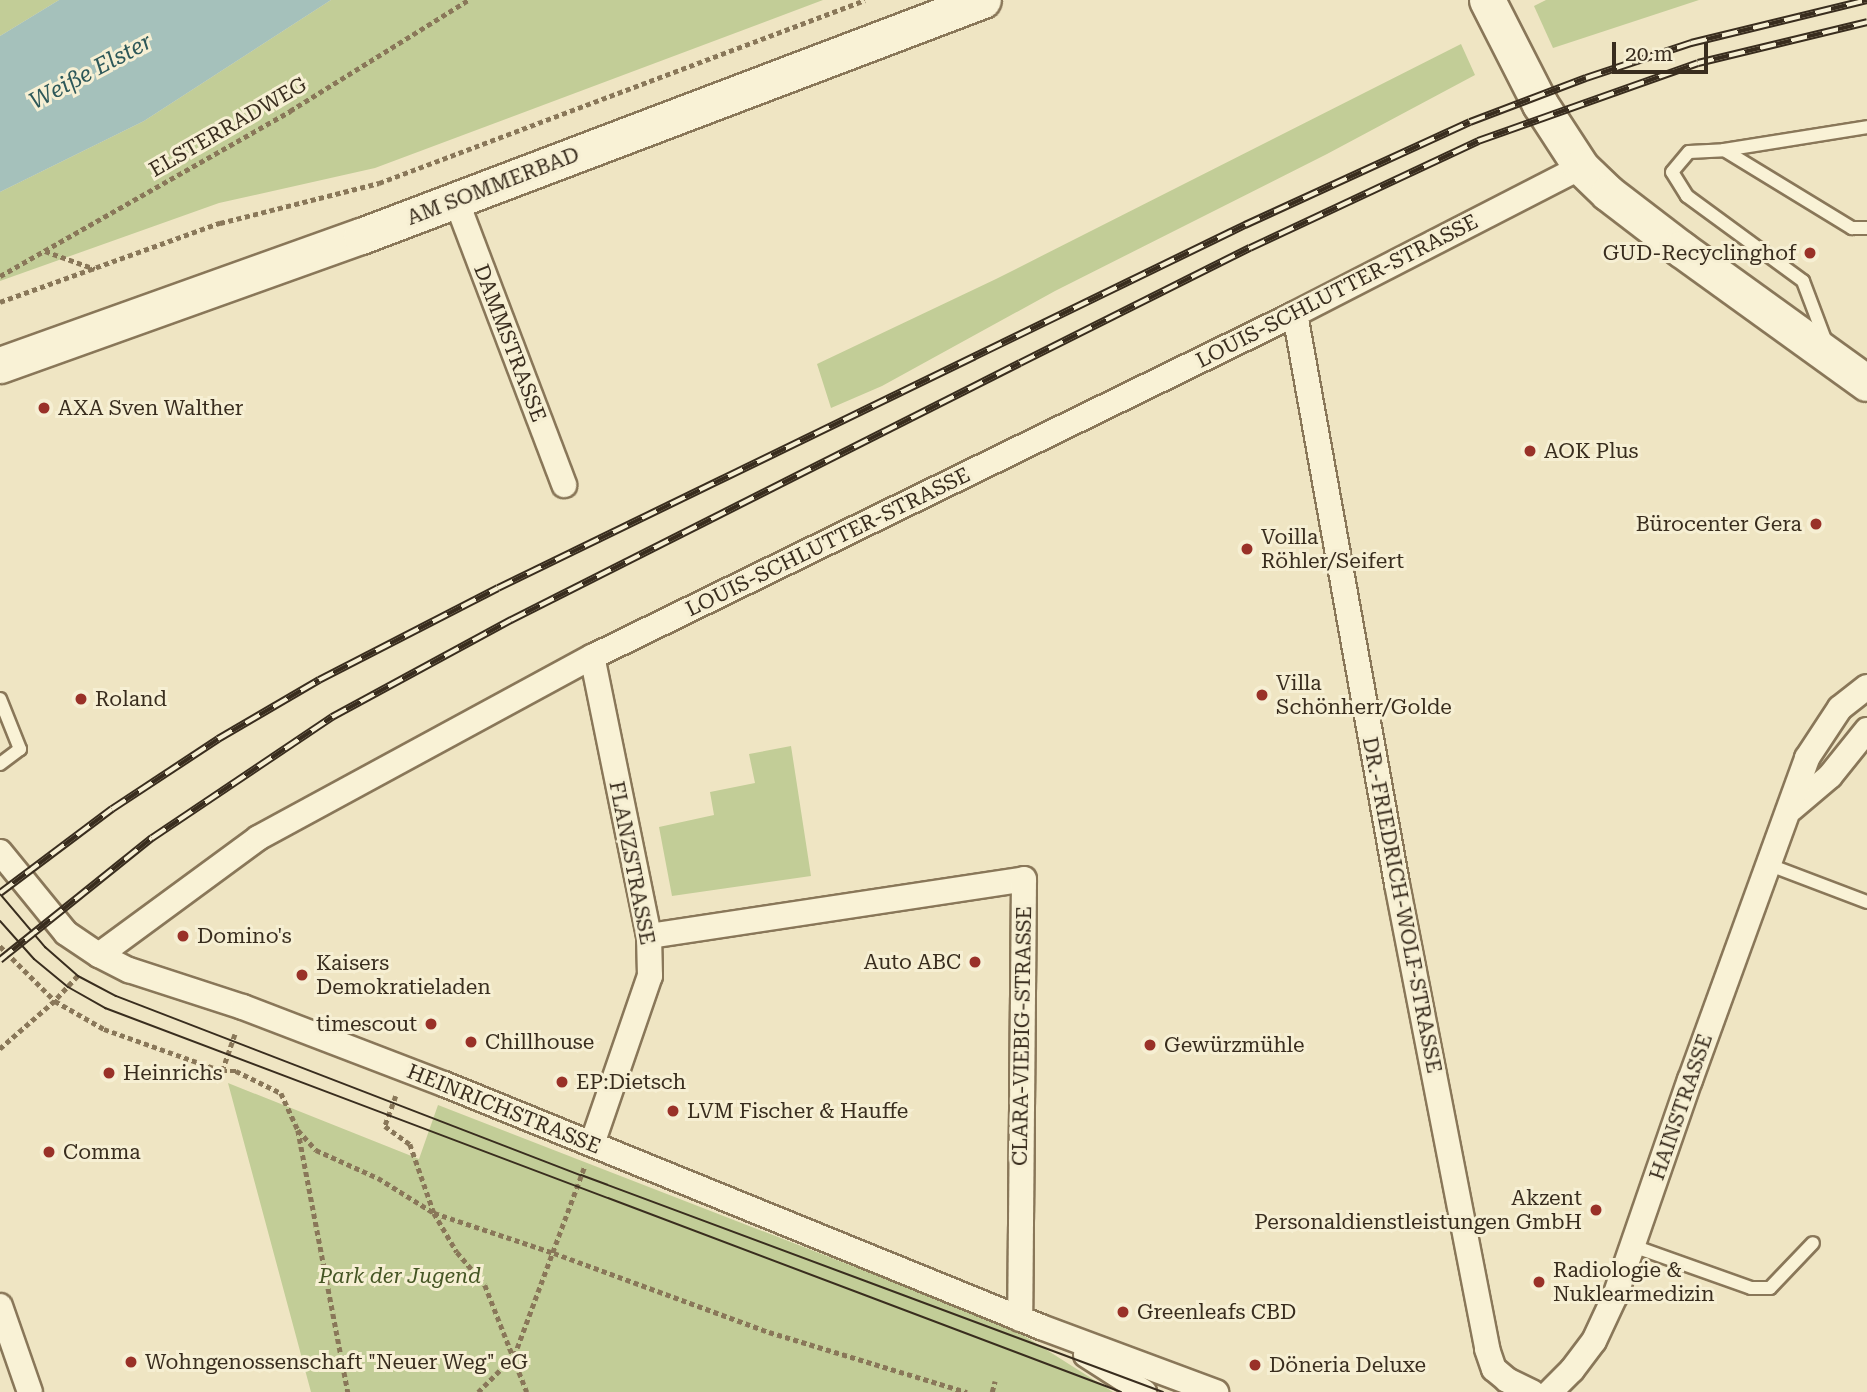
<!DOCTYPE html>
<meta charset="utf-8">
<style>
body{margin:0}
#map{position:relative;width:1867px;height:1392px;overflow:hidden;background:#efe5c3;font-family:"Roboto Serif",serif}
div>[style]{position:absolute}
[style*='--x']{left:calc(var(--x)*1px);top:calc(var(--y)*1px);width:calc(var(--w)*1px);rotate:calc(var(--a)*1deg)}
.green>*{inset:0;background:#c2cd97}
.water>*{inset:0;background:#a5c1bb}
.path>*{height:4.5px;margin-top:-2.25px;transform-origin:0;background:repeating-linear-gradient(90deg,#897759 0 5px,transparent 0 8.5px)}
.roads{filter:drop-shadow(2px 0 #897759) drop-shadow(-2px 0 #897759) drop-shadow(0 2px #897759) drop-shadow(0 -2px #897759)}
.lane>*{height:12px;margin:-6px;padding:0 6px;transform-origin:6px;border-radius:6px;background:#f9f2d6}
.street>*{height:24px;margin:-12px;padding:0 12px;transform-origin:12px;border-radius:12px;background:#f9f2d6}
.secondary>*{height:35px;margin:-17.5px;padding:0 17.5px;transform-origin:17.5px;border-radius:17.5px;background:#f9f2d6}
.tram>*{height:2px;margin:-1px;padding:0 1px;transform-origin:1px;border-radius:1px;background:#392d1e}
.rail>*{height:8px;margin-top:-4px;transform-origin:0;background:repeating-linear-gradient(90deg,#f6efd3 0 16px,#392d1e 0 32px);box-sizing:border-box;border-block:2px solid #392d1e}
.dots>*{width:19px;height:19px;translate:-50% -50%;box-sizing:border-box;border:4px solid #f6efd3;border-radius:50%}
span{translate:-50% -50%;white-space:nowrap;text-align:center;line-height:1.15;-webkit-text-stroke:6px #f6efd3;paint-order:stroke}
.street-label{font-size:21px;color:#392d1e}
.poi-label{font-size:21px;color:#392d1e}
.right{translate:-100% -50%;text-align:right}
.left{translate:0 -50%;text-align:left}
.park-label{font-size:21px;color:#455624;font-style:italic}
.water-label{font-size:23px;color:#2d5859;font-style:italic}
.scale{position:absolute;left:1612px;top:42px;width:96px;height:32px;box-sizing:border-box;border:4px solid #392d1e;border-top:0;padding-left:9px;font-size:21px;line-height:24px;white-space:nowrap;color:#392d1e;-webkit-text-stroke:5px #f6efd3;paint-order:stroke}
</style>
<div id="map">
<div class="green">
<div style="clip-path:polygon(0 0,59px 0,0 36px)"></div>
<div style="clip-path:polygon(331px 0,823px 0,375px 168px,219px 203px,0 281px,0 192px,144px 121px)"></div>
<div style="clip-path:polygon(1546px 0,1699px 0,1553px 48px,1534px 6px)"></div>
<div style="clip-path:polygon(1461px 44px,1475px 75px,1327px 154px,1055px 291px,882px 386px,831px 408px,817px 364px,996px 279px)"></div>
<div style="clip-path:polygon(791px 746px,811px 876px,672px 896px,659px 827px,714px 815px,710px 792px,755px 783px,749px 754px)"></div>
<div style="clip-path:polygon(228px 1083px,419px 1159px,438px 1105px,1012px 1328px,1113px 1392px,311px 1392px)"></div>
</div>
<div class="water">
<div style="clip-path:polygon(59px 0,331px 0,144px 121px,0 192px,0 36px)"></div>
</div>
<div class="path">
<div style="--x:45;--y:251;--w:53;--a:19.8"></div>
<div style="--x:0;--y:276;--w:334;--a:-29.6"></div>
<div style="--x:290;--y:111;--w:210;--a:-31.9"></div>
<div style="--x:0;--y:302;--w:234;--a:-19.8"></div>
<div style="--x:220;--y:223;--w:164;--a:-14.1"></div>
<div style="--x:379;--y:183;--w:519;--a:-20.63"></div>
<div style="--x:0;--y:946;--w:78;--a:45"></div>
<div style="--x:55;--y:1001;--w:73;--a:138.9"></div>
<div style="--x:78;--y:976;--w:34;--a:133"></div>
<div style="--x:55;--y:1001;--w:56;--a:29.7"></div>
<div style="--x:104;--y:1029;--w:125;--a:19.6"></div>
<div style="--x:222;--y:1071;--w:14;--a:0"></div>
<div style="--x:236;--y:1071;--w:50;--a:26.1"></div>
<div style="--x:281;--y:1093;--w:41;--a:65.3"></div>
<div style="--x:298;--y:1130;--w:267;--a:79.2"></div>
<div style="--x:222;--y:1071;--w:39;--a:-71"></div>
<div style="--x:396;--y:1096;--w:32;--a:110"></div>
<div style="--x:385;--y:1126;--w:31;--a:36"></div>
<div style="--x:410;--y:1144;--w:73;--a:70.8"></div>
<div style="--x:434;--y:1213;--w:45;--a:59.5"></div>
<div style="--x:457;--y:1252;--w:43;--a:49.7"></div>
<div style="--x:485;--y:1285;--w:115;--a:68.6"></div>
<div style="--x:298;--y:1130;--w:27;--a:48"></div>
<div style="--x:316;--y:1150;--w:68;--a:24.3"></div>
<div style="--x:378;--y:1178;--w:66;--a:32"></div>
<div style="--x:434;--y:1213;--w:126;--a:18.4"></div>
<div style="--x:554;--y:1253;--w:229;--a:20.2"></div>
<div style="--x:769;--y:1332;--w:207;--a:16.9"></div>
<div style="--x:478;--y:1392;--w:51;--a:-45"></div>
<div style="--x:514;--y:1356;--w:201;--a:-69.6"></div>
<div style="--x:992;--y:1392;--w:11;--a:-75"></div>
</div>
<div class="roads">
<div class="lane">
<div style="--x:1724;--y:150;--w:150;--a:31.4"></div>
<div style="--x:1852;--y:228;--w:15;--a:0"></div>
<div style="--x:1826;--y:342;--w:65;--a:-110.7"></div>
<div style="--x:1803;--y:281;--w:144;--a:-143.8"></div>
<div style="--x:1687;--y:196;--w:28;--a:-122"></div>
<div style="--x:1672;--y:172;--w:26;--a:-50"></div>
<div style="--x:1689;--y:152;--w:35;--a:-3"></div>
<div style="--x:1724;--y:150;--w:145;--a:-9.1"></div>
<div style="--x:0;--y:699;--w:54;--a:68.2"></div>
<div style="--x:20;--y:749;--w:25;--a:143"></div>
<div style="--x:1767;--y:864;--w:107;--a:20.8"></div>
<div style="--x:1633;--y:1246;--w:125;--a:19.6"></div>
<div style="--x:1751;--y:1288;--w:19;--a:0"></div>
<div style="--x:1770;--y:1288;--w:62;--a:-46.3"></div>
</div>
<div class="street">
<div style="--x:456;--y:200;--w:305;--a:69.2"></div>
<div style="--x:1295;--y:314;--w:579;--a:79.85"></div>
<div style="--x:1397;--y:884;--w:474;--a:79"></div>
<div style="--x:1487;--y:1349;--w:21;--a:71"></div>
<div style="--x:1494;--y:1369;--w:17;--a:40"></div>
<div style="--x:1507;--y:1380;--w:28;--a:26"></div>
<div style="--x:1791;--y:809;--w:51;--a:-40.2"></div>
<div style="--x:1830;--y:776;--w:59;--a:-51.2"></div>
<div style="--x:0;--y:852;--w:104;--a:50.8"></div>
<div style="--x:66;--y:933;--w:40;--a:34"></div>
<div style="--x:99;--y:955;--w:34;--a:27"></div>
<div style="--x:129;--y:970;--w:120;--a:18"></div>
<div style="--x:243;--y:1007;--w:215;--a:21"></div>
<div style="--x:444;--y:1084;--w:645;--a:22.15"></div>
<div style="--x:1041;--y:1327;--w:187;--a:20.4"></div>
<div style="--x:649;--y:936;--w:379;--a:-8.6"></div>
<div style="--x:1024;--y:879;--w:440;--a:90.5"></div>
<div style="--x:99;--y:955;--w:197;--a:-36.3"></div>
<div style="--x:258;--y:838;--w:380;--a:-28.5"></div>
<div style="--x:592;--y:657;--w:782;--a:-26.01"></div>
<div style="--x:1295;--y:314;--w:322;--a:-27.2"></div>
<div style="--x:592;--y:1144;--w:178;--a:-71"></div>
<div style="--x:650;--y:976;--w:40;--a:-91.4"></div>
<div style="--x:649;--y:936;--w:285;--a:-101.5"></div>
<div style="--x:0;--y:1306;--w:91;--a:70.8"></div>
<div style="--x:1086;--y:1355;--w:69;--a:32.5"></div>
<div style="--x:1550;--y:1392;--w:31;--a:-45"></div>
<div style="--x:1572;--y:1370;--w:36;--a:-53"></div>
<div style="--x:1594;--y:1341;--w:50;--a:-65"></div>
<div style="--x:1615;--y:1296;--w:229;--a:-70.9"></div>
<div style="--x:1690;--y:1080;--w:343;--a:-70"></div>
<div style="--x:1807;--y:758;--w:60;--a:-56.6"></div>
<div style="--x:1840;--y:708;--w:34;--a:-38"></div>
</div>
<div class="secondary">
<div style="--x:1487;--y:0;--w:117;--a:63"></div>
<div style="--x:1540;--y:104;--w:75;--a:56.9"></div>
<div style="--x:1581;--y:167;--w:37;--a:44"></div>
<div style="--x:1608;--y:193;--w:92;--a:37.5"></div>
<div style="--x:1681;--y:249;--w:229;--a:35.8"></div>
<div style="--x:0;--y:365;--w:383;--a:-19.7"></div>
<div style="--x:361;--y:236;--w:665;--a:-20.78"></div>
</div>
</div>
<div class="tram">
<div style="--x:0;--y:894;--w:70;--a:49.7"></div>
<div style="--x:45;--y:947;--w:44;--a:41.3"></div>
<div style="--x:78;--y:976;--w:43;--a:27.8"></div>
<div style="--x:116;--y:996;--w:498;--a:21.1"></div>
<div style="--x:581;--y:1175;--w:621;--a:20.45"></div>
<div style="--x:0;--y:921;--w:51;--a:48.2"></div>
<div style="--x:34;--y:959;--w:44;--a:39.5"></div>
<div style="--x:68;--y:987;--w:43;--a:29.6"></div>
<div style="--x:105;--y:1008;--w:1086;--a:20.7"></div>
</div>
<div class="rail">
<div style="--x:0;--y:893;--w:140;--a:-36.9"></div>
<div style="--x:112;--y:809;--w:127;--a:-33.4"></div>
<div style="--x:218;--y:739;--w:117;--a:-30.3"></div>
<div style="--x:319;--y:680;--w:201;--a:-27.2"></div>
<div style="--x:498;--y:588;--w:831;--a:-25.92"></div>
<div style="--x:1245;--y:225;--w:247;--a:-24.6"></div>
<div style="--x:1470;--y:122;--w:124;--a:-20.8"></div>
<div style="--x:1586;--y:78;--w:111;--a:-18.4"></div>
<div style="--x:1691;--y:43;--w:181;--a:-13.7"></div>
<div style="--x:0;--y:960;--w:195;--a:-38.8"></div>
<div style="--x:152;--y:838;--w:217;--a:-33.9"></div>
<div style="--x:332;--y:717;--w:204;--a:-28.5"></div>
<div style="--x:511;--y:620;--w:570;--a:-26.79"></div>
<div style="--x:1020;--y:363;--w:257;--a:-26.6"></div>
<div style="--x:1250;--y:248;--w:252;--a:-25.1"></div>
<div style="--x:1478;--y:141;--w:233;--a:-19.5"></div>
<div style="--x:1698;--y:63;--w:174;--a:-13.6"></div>
</div>
<div class="dots">
<div style="left:1810px;top:253px;background:#993128"></div>
<div style="left:44px;top:408px;background:#993128"></div>
<div style="left:1530px;top:451px;background:#993128"></div>
<div style="left:1816px;top:524px;background:#993128"></div>
<div style="left:1247px;top:549px;background:#993128"></div>
<div style="left:1262px;top:695px;background:#993128"></div>
<div style="left:81px;top:699px;background:#993128"></div>
<div style="left:183px;top:936px;background:#993128"></div>
<div style="left:975px;top:962px;background:#993128"></div>
<div style="left:302px;top:975px;background:#993128"></div>
<div style="left:431px;top:1024px;background:#993128"></div>
<div style="left:471px;top:1042px;background:#993128"></div>
<div style="left:1150px;top:1045px;background:#993128"></div>
<div style="left:109px;top:1073px;background:#993128"></div>
<div style="left:562px;top:1082px;background:#993128"></div>
<div style="left:673px;top:1111px;background:#993128"></div>
<div style="left:49px;top:1152px;background:#993128"></div>
<div style="left:1596px;top:1210px;background:#993128"></div>
<div style="left:1539px;top:1282px;background:#993128"></div>
<div style="left:1123px;top:1312px;background:#993128"></div>
<div style="left:131px;top:1362px;background:#993128"></div>
<div style="left:1255px;top:1365px;background:#993128"></div>
</div>
<div class="street-label">
<span style="left:228px;top:127px;rotate:-30deg">ELSTERRADWEG</span>
<span style="left:493px;top:186px;rotate:-21deg">AM SOMMERBAD</span>
<span style="left:1337px;top:291px;rotate:-27deg">LOUIS-SCHLUTTER-STRASSE</span>
<span style="left:510px;top:343px;rotate:69deg">DAMMSTRASSE</span>
<span style="left:828px;top:542px;rotate:-26deg">LOUIS-SCHLUTTER-STRASSE</span>
<span style="left:632px;top:863px;rotate:79deg">FLANZSTRASSE</span>
<span style="left:1402px;top:905px;rotate:79deg">DR.-FRIEDRICH-WOLF-STRASSE</span>
<span style="left:1022px;top:1036px;rotate:-89deg">CLARA-VIEBIG-STRASSE</span>
<span style="left:1681px;top:1107px;rotate:-71deg">HAINSTRASSE</span>
<span style="left:504px;top:1109px;rotate:22deg">HEINRICHSTRASSE</span>
</div>
<div class="poi-label">
<span class="right" style="left:1796px;top:253px">GUD-Recyclinghof</span>
<span class="left" style="left:58px;top:408px">AXA Sven Walther</span>
<span class="left" style="left:1544px;top:451px">AOK Plus</span>
<span class="right" style="left:1802px;top:524px">Bürocenter Gera</span>
<span class="left" style="left:1261px;top:549px">Voilla<br>Röhler/Seifert</span>
<span class="left" style="left:1276px;top:695px">Villa<br>Schönherr/Golde</span>
<span class="left" style="left:95px;top:699px">Roland</span>
<span class="left" style="left:197px;top:936px">Domino's</span>
<span class="right" style="left:961px;top:962px">Auto ABC</span>
<span class="left" style="left:316px;top:975px">Kaisers<br>Demokratieladen</span>
<span class="right" style="left:417px;top:1024px">timescout</span>
<span class="left" style="left:485px;top:1042px">Chillhouse</span>
<span class="left" style="left:1164px;top:1045px">Gewürzmühle</span>
<span class="left" style="left:123px;top:1073px">Heinrichs</span>
<span class="left" style="left:576px;top:1082px">EP:Dietsch</span>
<span class="left" style="left:687px;top:1111px">LVM Fischer &amp; Hauffe</span>
<span class="left" style="left:63px;top:1152px">Comma</span>
<span class="right" style="left:1582px;top:1210px">Akzent<br>Personaldienstleistungen GmbH</span>
<span class="left" style="left:1553px;top:1282px">Radiologie &amp;<br>Nuklearmedizin</span>
<span class="left" style="left:1137px;top:1312px">Greenleafs CBD</span>
<span class="left" style="left:145px;top:1362px">Wohngenossenschaft "Neuer Weg" eG</span>
<span class="left" style="left:1269px;top:1365px">Döneria Deluxe</span>
</div>
<div class="park-label">
<span style="left:400px;top:1276px">Park der Jugend</span>
</div>
<div class="water-label">
<span style="left:91px;top:72px;rotate:-28deg">Weiße Elster</span>
</div>
<div class="scale">20 m</div>
</div>
